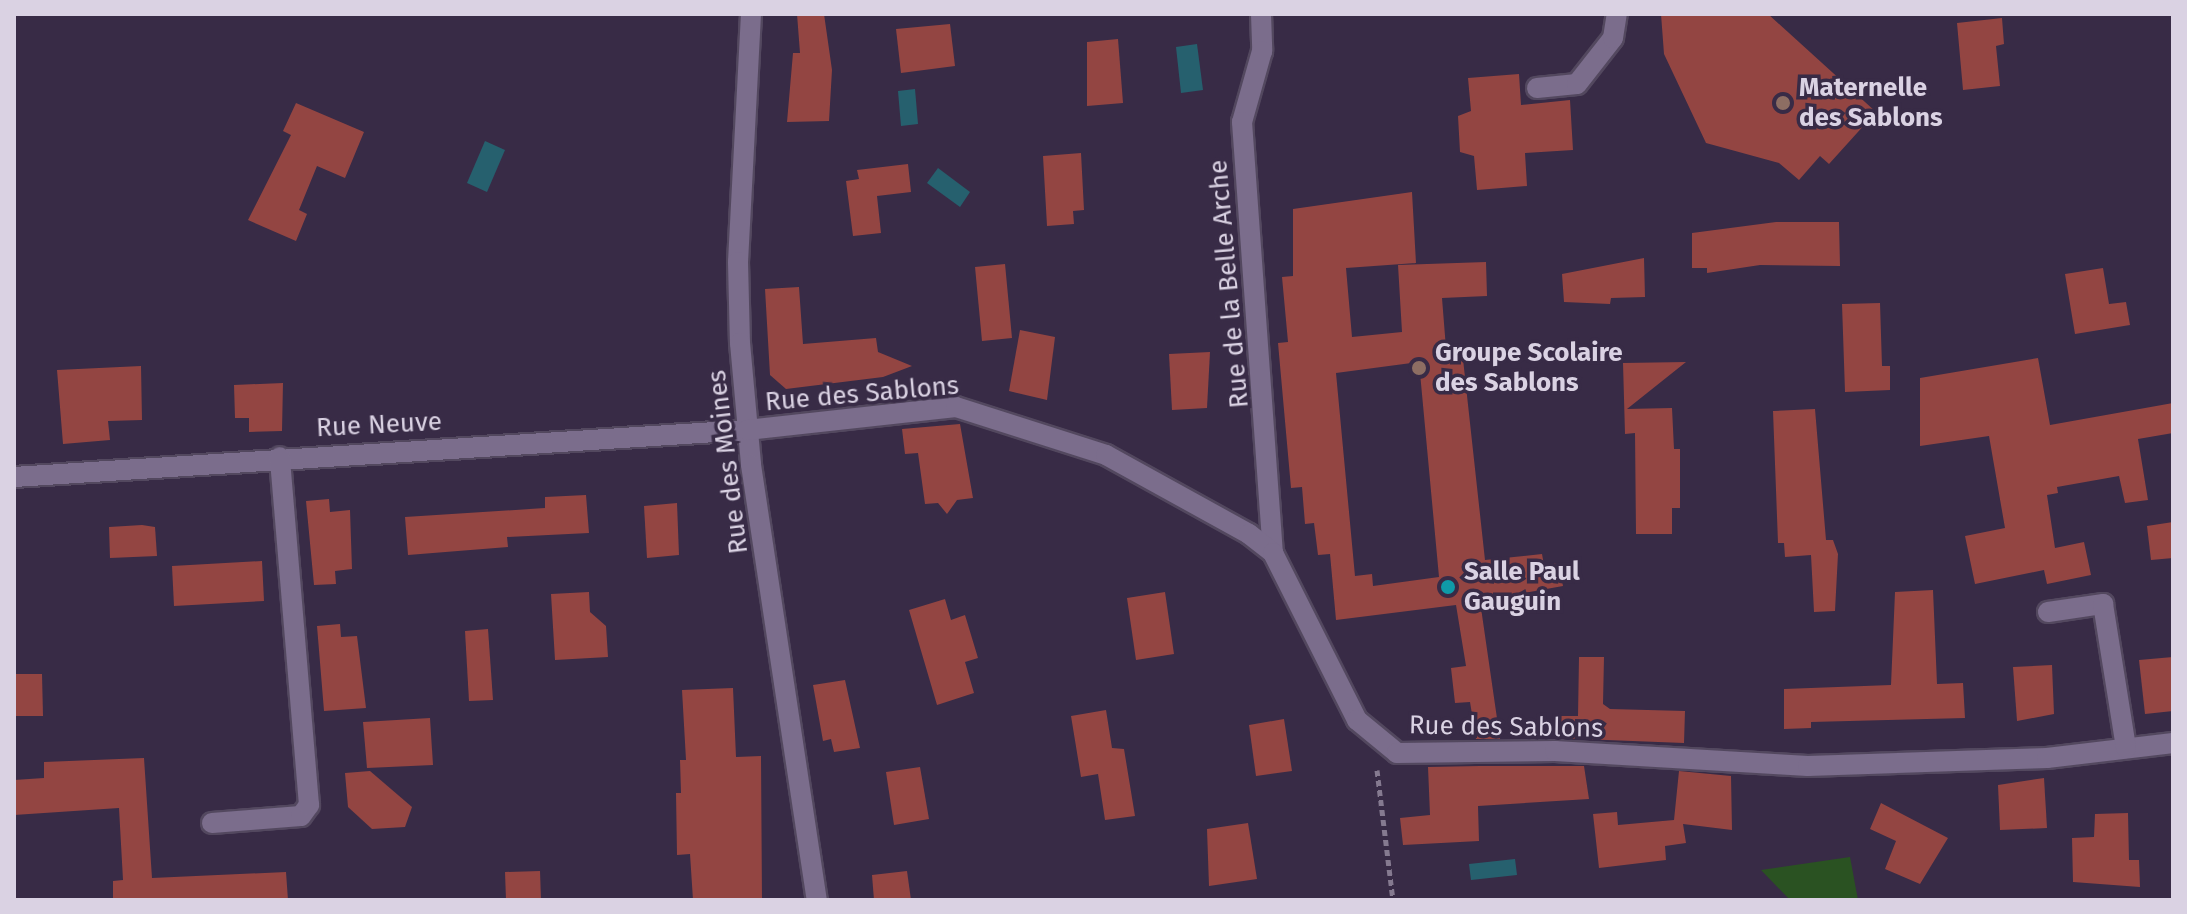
<!DOCTYPE html>
<style>
body{margin:0}
#map{position:relative;width:2187px;height:914px;overflow:hidden;background:#382b46;font-family:"Fira Sans",sans-serif}
div>[style]{position:absolute}
[style*='--x']{left:calc(var(--x)*1px);top:calc(var(--y)*1px);width:calc(var(--w)*1px);rotate:calc(var(--a)*1deg)}
.green>*{inset:0;background:#2a5222}
.water>*{inset:0;background:#26606e}
.building>*{inset:0;background:#934542}
.path>*{height:5px;margin-top:-2.5px;transform-origin:0;background:repeating-linear-gradient(90deg,#857a90 0 6px,transparent 0 10px)}
.roads{filter:drop-shadow(2px 0 #53485f) drop-shadow(-2px 0 #53485f) drop-shadow(0 2px #53485f) drop-shadow(0 -2px #53485f)}
.minor>*{height:20px;margin:-10px;padding:0 10px;transform-origin:10px;border-radius:10px;background:#7b6d8c}
.dots>*{width:22px;height:22px;translate:-50% -50%;box-sizing:border-box;border:4px solid #382b46;border-radius:50%}
span{translate:-50% -50%;white-space:nowrap;text-align:center;line-height:1.15;-webkit-text-stroke:7px #382b46;paint-order:stroke}
.poi-label{font-size:26px;color:#dad2e3;font-weight:700}
.left{translate:0 -50%;text-align:left}
.street-label{font-size:26px;color:#dad2e3}
.frame{position:absolute;inset:0;border:16px solid #dad2e3;pointer-events:none}
</style>
<div id="map">
<div class="green">
<div style="clip-path:polygon(1850px 857px,1858px 900px,1790px 900px,1761px 870px)"></div>
</div>
<div class="water">
<div style="clip-path:polygon(1197px 44px,1203px 90px,1181px 93px,1176px 47px)"></div>
<div style="clip-path:polygon(915px 89px,918px 124px,901px 126px,898px 91px)"></div>
<div style="clip-path:polygon(485px 141px,505px 150px,487px 192px,467px 183px)"></div>
<div style="clip-path:polygon(938px 168px,970px 192px,960px 207px,927px 183px)"></div>
<div style="clip-path:polygon(1515px 859px,1517px 875px,1471px 880px,1469px 864px)"></div>
</div>
<div class="building">
<div style="clip-path:polygon(797px 14px,824px 14px,832px 70px,829px 121px,787px 122px,793px 53px,800px 53px)"></div>
<div style="clip-path:polygon(1661px 14px,1768px 14px,1876px 112px,1829px 164px,1820px 156px,1799px 180px,1779px 163px,1706px 143px,1664px 54px)"></div>
<div style="clip-path:polygon(2002px 18px,2004px 44px,1996px 46px,2000px 86px,1963px 90px,1957px 23px)"></div>
<div style="clip-path:polygon(950px 24px,955px 66px,901px 73px,896px 29px)"></div>
<div style="clip-path:polygon(1118px 39px,1123px 103px,1087px 106px,1087px 42px)"></div>
<div style="clip-path:polygon(1519px 74px,1521px 105px,1570px 100px,1573px 150px,1525px 153px,1527px 186px,1477px 190px,1474px 156px,1460px 152px,1458px 116px,1471px 111px,1468px 78px)"></div>
<div style="clip-path:polygon(296px 103px,364px 132px,345px 178px,317px 166px,299px 210px,307px 214px,296px 241px,248px 220px,291px 135px,283px 131px)"></div>
<div style="clip-path:polygon(1081px 153px,1084px 210px,1073px 211px,1074px 224px,1047px 226px,1043px 156px)"></div>
<div style="clip-path:polygon(908px 164px,911px 192px,877px 196px,881px 233px,853px 236px,846px 181px,859px 179px,857px 170px)"></div>
<div style="clip-path:polygon(evenodd,1412px 192px,1416px 263px,1346px 268px,1352px 337px,1402px 332px,1398px 265px,1486px 262px,1487px 296px,1442px 298px,1447px 361px,1463px 359px,1485px 560px,1542px 554px,1544px 565px,1559px 563px,1563px 586px,1480px 601px,1500px 739px,1476px 739px,1470px 702px,1455px 703px,1451px 668px,1466px 666px,1456px 605px,1336px 620px,1330px 554px,1318px 555px,1314px 523px,1305px 524px,1302px 487px,1291px 488px,1278px 343px,1288px 342px,1282px 277px,1293px 276px,1293px 209px,1412px 192px,1419px 362px,1439px 577px,1373px 586px,1372px 574px,1355px 576px,1336px 373px,1419px 362px)"></div>
<div style="clip-path:polygon(1776px 222px,1839px 222px,1840px 266px,1760px 265px,1707px 273px,1707px 268px,1692px 268px,1692px 233px)"></div>
<div style="clip-path:polygon(1644px 258px,1645px 297px,1611px 298px,1610px 304px,1564px 302px,1562px 274px)"></div>
<div style="clip-path:polygon(1005px 264px,1012px 338px,982px 341px,975px 267px)"></div>
<div style="clip-path:polygon(2103px 268px,2109px 304px,2126px 302px,2130px 325px,2075px 334px,2065px 274px)"></div>
<div style="clip-path:polygon(799px 287px,803px 344px,876px 338px,878px 352px,912px 366px,883px 377px,786px 389px,770px 375px,765px 289px)"></div>
<div style="clip-path:polygon(1880px 303px,1882px 366px,1890px 366px,1890px 390px,1845px 392px,1842px 304px)"></div>
<div style="clip-path:polygon(1020px 330px,1055px 337px,1047px 400px,1009px 391px)"></div>
<div style="clip-path:polygon(1210px 352px,1207px 408px,1172px 410px,1169px 354px)"></div>
<div style="clip-path:polygon(2038px 358px,2050px 425px,2173px 403px,2173px 433px,2138px 439px,2148px 500px,2125px 503px,2119px 476px,2057px 487px,2058px 493px,2047px 495px,2055px 548px,2084px 542px,2091px 575px,2047px 584px,2044px 570px,1975px 584px,1965px 536px,2005px 528px,1989px 436px,1920px 446px,1920px 378px)"></div>
<div style="clip-path:polygon(1686px 362px,1627px 409px,1672px 408px,1674px 449px,1680px 449px,1680px 508px,1672px 508px,1672px 534px,1636px 534px,1635px 433px,1625px 434px,1623px 363px)"></div>
<div style="clip-path:polygon(141px 366px,142px 420px,108px 421px,110px 440px,63px 444px,57px 370px)"></div>
<div style="clip-path:polygon(283px 383px,282px 431px,249px 432px,249px 418px,235px 418px,234px 385px)"></div>
<div style="clip-path:polygon(1815px 409px,1826px 540px,1833px 540px,1838px 554px,1835px 611px,1814px 612px,1811px 555px,1785px 557px,1784px 543px,1778px 543px,1773px 411px)"></div>
<div style="clip-path:polygon(960px 424px,973px 498px,957px 500px,947px 514px,938px 503px,925px 504px,918px 453px,905px 454px,902px 429px)"></div>
<div style="clip-path:polygon(586px 495px,589px 533px,507px 537px,508px 547px,408px 555px,405px 517px,545px 508px,545px 497px)"></div>
<div style="clip-path:polygon(329px 499px,330px 512px,350px 510px,352px 569px,335px 571px,336px 584px,314px 585px,306px 501px)"></div>
<div style="clip-path:polygon(677px 503px,679px 555px,647px 558px,644px 506px)"></div>
<div style="clip-path:polygon(2173px 522px,2173px 558px,2151px 560px,2147px 526px)"></div>
<div style="clip-path:polygon(142px 525px,155px 527px,157px 556px,110px 558px,109px 527px)"></div>
<div style="clip-path:polygon(262px 561px,264px 601px,174px 606px,172px 566px)"></div>
<div style="clip-path:polygon(1933px 590px,1937px 684px,1963px 683px,1965px 718px,1811px 722px,1811px 728px,1784px 729px,1784px 689px,1891px 685px,1895px 592px)"></div>
<div style="clip-path:polygon(589px 592px,590px 612px,606px 626px,608px 657px,555px 660px,551px 594px)"></div>
<div style="clip-path:polygon(1165px 592px,1174px 654px,1136px 660px,1127px 598px)"></div>
<div style="clip-path:polygon(945px 599px,951px 620px,965px 615px,978px 658px,965px 662px,974px 693px,937px 705px,909px 610px)"></div>
<div style="clip-path:polygon(340px 624px,341px 637px,357px 636px,366px 708px,324px 711px,317px 626px)"></div>
<div style="clip-path:polygon(488px 629px,493px 700px,469px 701px,465px 631px)"></div>
<div style="clip-path:polygon(1579px 657px,1604px 657px,1603px 704px,1610px 709px,1685px 711px,1684px 743px,1555px 738px,1555px 716px,1578px 716px)"></div>
<div style="clip-path:polygon(2173px 657px,2173px 711px,2145px 714px,2139px 660px)"></div>
<div style="clip-path:polygon(2052px 665px,2054px 714px,2017px 721px,2013px 667px)"></div>
<div style="clip-path:polygon(15px 674px,42px 674px,43px 716px,14px 716px)"></div>
<div style="clip-path:polygon(845px 680px,860px 748px,834px 752px,831px 739px,823px 741px,813px 685px)"></div>
<div style="clip-path:polygon(733px 688px,736px 757px,761px 756px,762px 900px,693px 900px,690px 854px,677px 855px,676px 793px,681px 793px,680px 760px,686px 760px,682px 690px)"></div>
<div style="clip-path:polygon(1106px 710px,1112px 748px,1124px 749px,1135px 816px,1105px 820px,1098px 774px,1081px 777px,1071px 716px)"></div>
<div style="clip-path:polygon(430px 718px,433px 765px,367px 768px,363px 722px)"></div>
<div style="clip-path:polygon(1284px 719px,1292px 771px,1256px 776px,1249px 725px)"></div>
<div style="clip-path:polygon(144px 758px,152px 878px,286px 872px,288px 900px,113px 900px,113px 881px,123px 880px,119px 808px,14px 815px,14px 780px,44px 778px,44px 762px)"></div>
<div style="clip-path:polygon(1480px 766px,1584px 766px,1589px 799px,1478px 806px,1479px 841px,1403px 845px,1400px 818px,1430px 815px,1428px 767px)"></div>
<div style="clip-path:polygon(920px 767px,929px 819px,894px 825px,886px 772px)"></div>
<div style="clip-path:polygon(370px 771px,412px 807px,405px 827px,372px 829px,348px 807px,345px 773px)"></div>
<div style="clip-path:polygon(1679px 771px,1731px 776px,1732px 830px,1683px 824px,1686px 843px,1665px 846px,1666px 860px,1599px 868px,1593px 814px,1617px 812px,1618px 825px,1674px 820px)"></div>
<div style="clip-path:polygon(2044px 778px,2047px 828px,2000px 830px,1998px 785px)"></div>
<div style="clip-path:polygon(1881px 803px,1948px 838px,1920px 884px,1885px 869px,1896px 841px,1870px 829px)"></div>
<div style="clip-path:polygon(2128px 813px,2129px 860px,2139px 860px,2140px 887px,2073px 882px,2072px 838px,2094px 837px,2095px 814px)"></div>
<div style="clip-path:polygon(1248px 823px,1257px 879px,1209px 886px,1207px 829px)"></div>
<div style="clip-path:polygon(540px 871px,541px 900px,506px 900px,505px 872px)"></div>
<div style="clip-path:polygon(907px 871px,911px 900px,874px 900px,872px 875px)"></div>
</div>
<div class="path">
<div style="--x:1377;--y:770;--w:131;--a:83"></div>
</div>
<div class="roads">
<div class="minor">
<div style="--x:751;--y:14;--w:248;--a:93"></div>
<div style="--x:738;--y:262;--w:81;--a:88.6"></div>
<div style="--x:740;--y:343;--w:122;--a:84.8"></div>
<div style="--x:751;--y:465;--w:440;--a:81.4"></div>
<div style="--x:1261;--y:14;--w:37;--a:88"></div>
<div style="--x:1262;--y:51;--w:74;--a:105.7"></div>
<div style="--x:1242;--y:122;--w:432;--a:85.9"></div>
<div style="--x:1537;--y:88;--w:40;--a:-5.7"></div>
<div style="--x:1577;--y:84;--w:58;--a:-52"></div>
<div style="--x:1613;--y:38;--w:24;--a:-81"></div>
<div style="--x:14;--y:477;--w:735;--a:-3.67"></div>
<div style="--x:747;--y:430;--w:210;--a:-6.3"></div>
<div style="--x:956;--y:407;--w:157;--a:17.7"></div>
<div style="--x:1106;--y:455;--w:163;--a:28.9"></div>
<div style="--x:1249;--y:534;--w:31;--a:38"></div>
<div style="--x:1273;--y:553;--w:187;--a:63.3"></div>
<div style="--x:1357;--y:720;--w:52;--a:39.5"></div>
<div style="--x:1397;--y:753;--w:158;--a:-0.7"></div>
<div style="--x:1555;--y:751;--w:253;--a:3.4"></div>
<div style="--x:1808;--y:766;--w:239;--a:-1.9"></div>
<div style="--x:2047;--y:758;--w:127;--a:-6.8"></div>
<div style="--x:2048;--y:612;--w:56;--a:-8.3"></div>
<div style="--x:2103;--y:604;--w:146;--a:80.9"></div>
<div style="--x:212;--y:823;--w:89;--a:-4.5"></div>
<div style="--x:301;--y:816;--w:14;--a:-54"></div>
<div style="--x:309;--y:805;--w:349;--a:-94.8"></div>
</div>
</div>
<div class="dots">
<div style="left:1783px;top:103px;background:#8d6e63"></div>
<div style="left:1419px;top:368px;background:#8d6e63"></div>
<div style="left:1448px;top:587px;background:#0f9aa8"></div>
</div>
<div class="poi-label">
<span class="left" style="left:1799px;top:103px">Maternelle<br>des Sablons</span>
<span class="left" style="left:1435px;top:368px">Groupe Scolaire<br>des Sablons</span>
<span class="left" style="left:1464px;top:587px">Salle Paul<br>Gauguin</span>
</div>
<div class="street-label">
<span style="left:1229px;top:284px;rotate:-95deg">Rue de la Belle Arche</span>
<span style="left:862px;top:394px;rotate:-5deg">Rue des Sablons</span>
<span style="left:379px;top:425px;rotate:-3deg">Rue Neuve</span>
<span style="left:728px;top:462px;rotate:-97deg">Rue des Moines</span>
<span style="left:1506px;top:727px;rotate:1deg">Rue des Sablons</span>
</div>
<div class="frame"></div>
</div>
